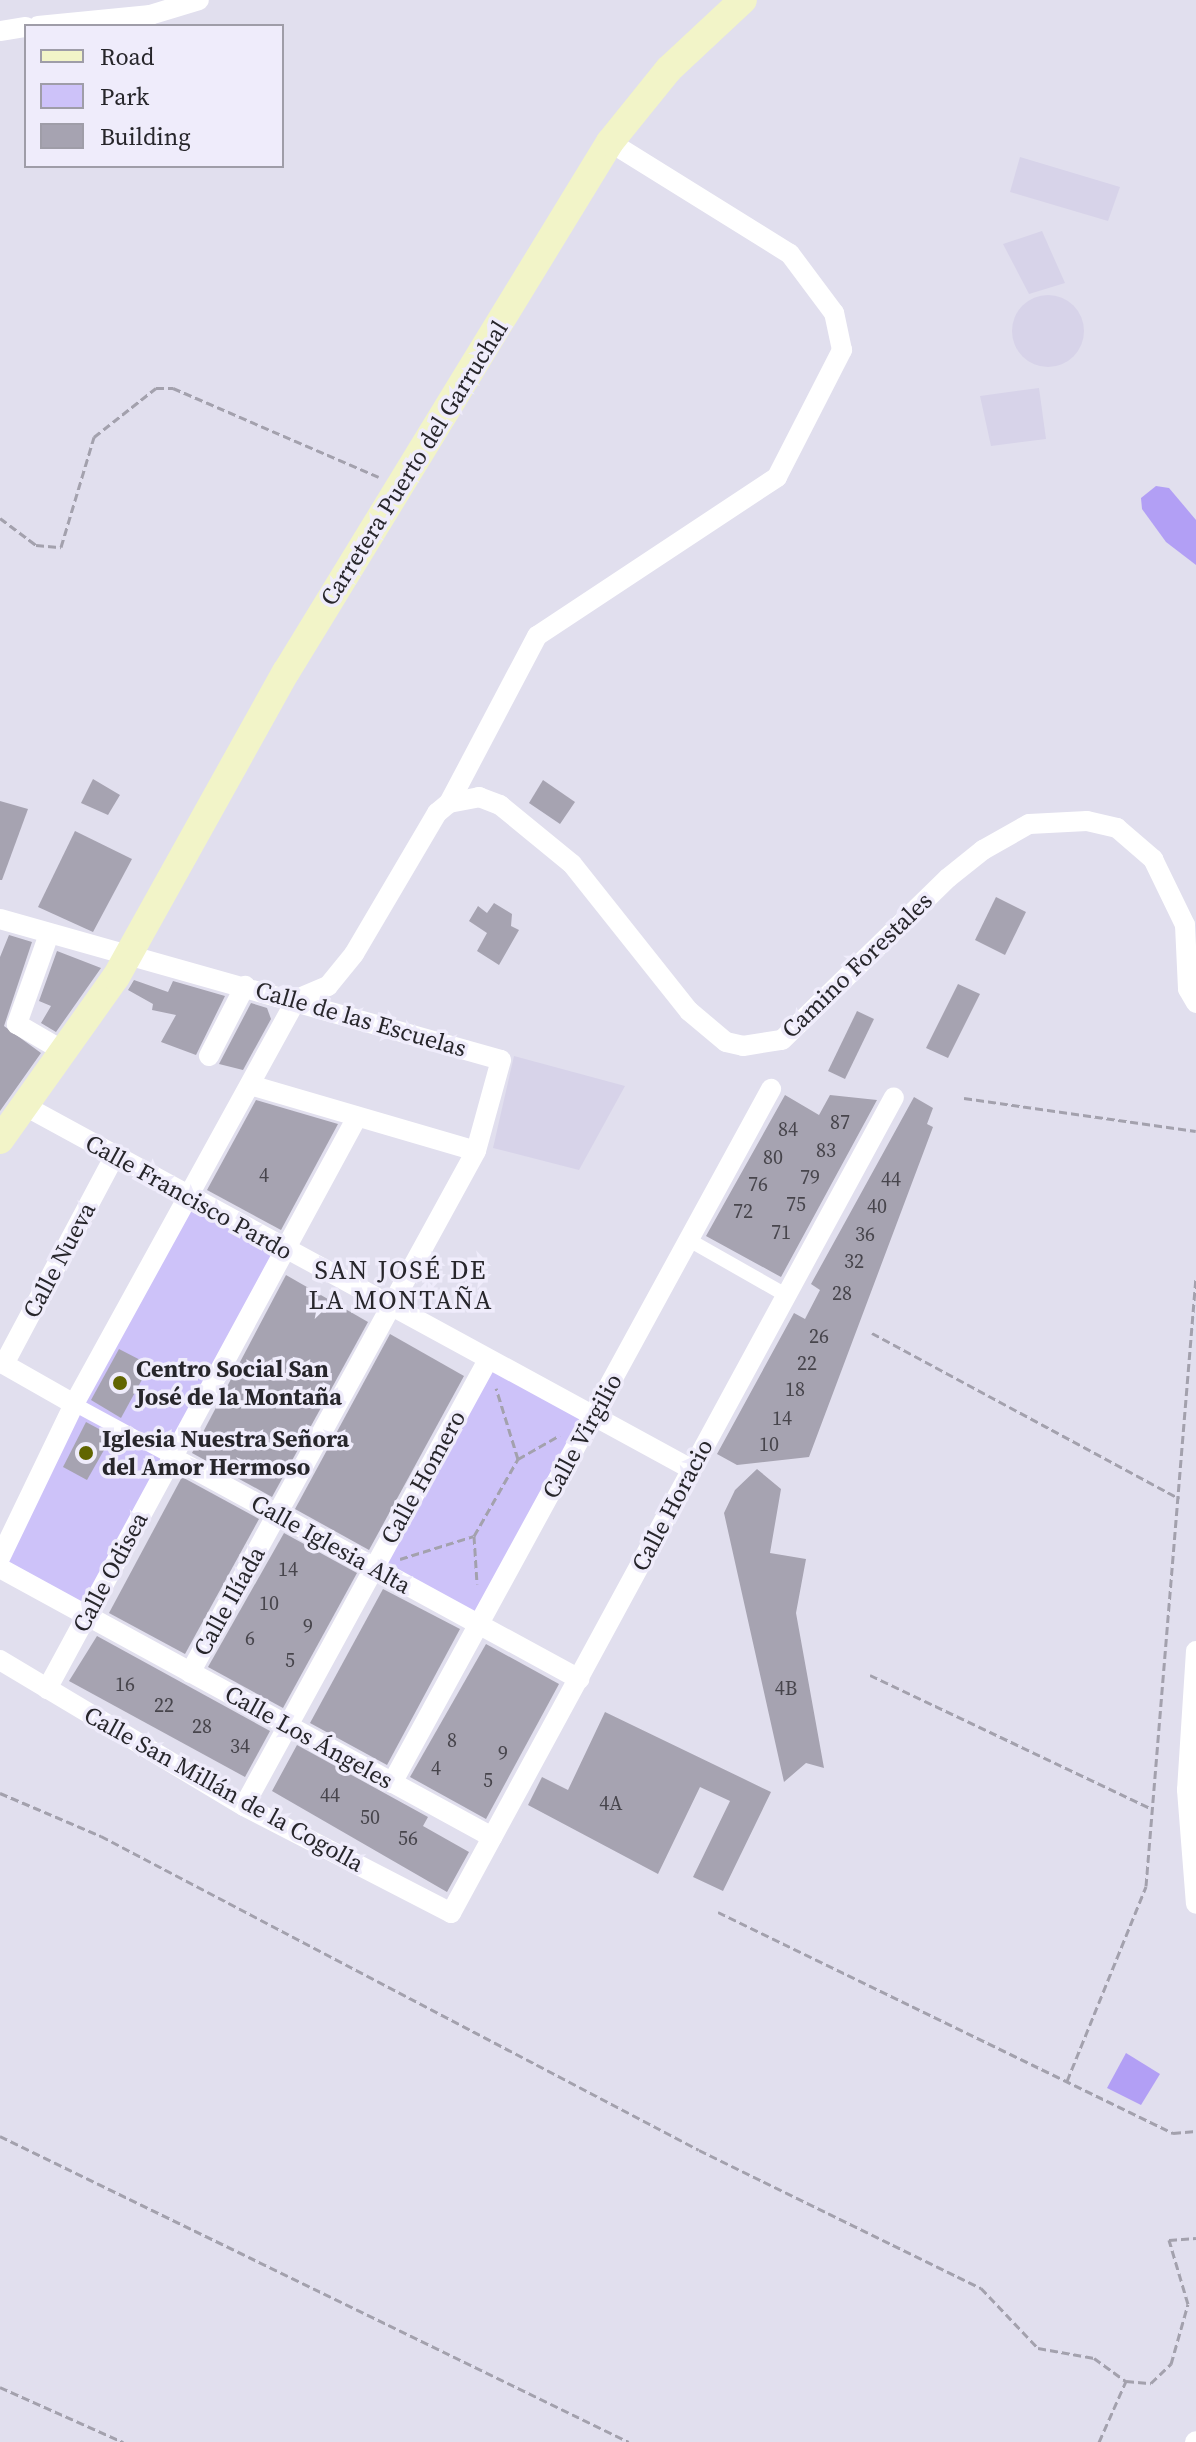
<!DOCTYPE html>
<meta charset="utf-8">
<style>
body{margin:0}
#map{position:relative;width:1196px;height:2442px;overflow:hidden;background:#e1dfee;font-family:"Source Serif 4",serif}
div>[style]{position:absolute}
[style*='--x']{left:calc(var(--x)*1px);top:calc(var(--y)*1px);width:calc(var(--w)*1px);rotate:calc(var(--a)*1deg)}
.built>*{inset:0;background:#d7d3e9}
.round{border-radius:50%}
.green>*{inset:0;background:#cdc2f9}
.water>*{inset:0;background:#b29ff5}
.building>*{inset:0;background:#a6a3b1}
.path>*{height:3px;margin-top:-1.5px;transform-origin:0;background:repeating-linear-gradient(90deg,#a3a1ad 0 8px,transparent 0 12px)}
.pedestrian>*{height:14px;margin:-7px;padding:0 7px;transform-origin:7px;border-radius:7px;background:#fff}
.minor>*{height:20px;margin:-10px;padding:0 10px;transform-origin:10px;border-radius:10px;background:#fff}
.secondary>*{height:28px;margin:-14px;padding:0 14px;transform-origin:14px;border-radius:14px;background:#f2f4c8}
.dots>*{width:22px;height:22px;translate:-50% -50%;box-sizing:border-box;border:4px solid #efecfb;border-radius:50%}
span{translate:-50% -50%;white-space:nowrap;text-align:center;line-height:1.15;-webkit-text-stroke:7px #efecfb;paint-order:stroke}
.number-label{font-size:20px;color:#47454c}
.number-label span{-webkit-text-stroke-width:0}
.street-label{font-size:24px;color:#27262b}
.poi-label{font-size:24px;color:#27262b;font-weight:700}
.left{translate:0 -50%;text-align:left}
.neighbourhood-label{font-size:26px;color:#27262b;letter-spacing:2px}
.legend{position:absolute;left:24px;top:24px;width:260px;height:144px;box-sizing:border-box;background:#efecfb;border:2px solid #9f9da8;margin:0;padding:10px 14px;list-style:none;font-size:24px;color:#27262b}
.legend li{display:flex;align-items:center;gap:16px;height:40px}
.legend b{width:40px;border:2px solid #9f9da8}
</style>
<div id="map">
<div class="built">
<div style="clip-path:polygon(1020px 157px,1120px 187px,1108px 221px,1010px 192px)"></div>
<div style="clip-path:polygon(1042px 231px,1065px 283px,1029px 294px,1003px 244px)"></div>
<div class="round" style="left:1012px;top:295px;width:72px;height:72px"></div>
<div style="clip-path:polygon(1039px 388px,1046px 439px,991px 446px,980px 396px)"></div>
<div style="clip-path:polygon(514px 1056px,625px 1086px,579px 1170px,493px 1148px)"></div>
</div>
<div class="green">
<div style="clip-path:polygon(187px 1198px,285px 1251px,86px 1616px,0 1568px)"></div>
<div style="clip-path:polygon(488px 1360px,592px 1416px,479px 1624px,374px 1567px)"></div>
</div>
<div class="water">
<div style="clip-path:polygon(1156px 486px,1169px 488px,1196px 520px,1196px 565px,1166px 542px,1142px 509px,1141px 498px)"></div>
<div style="clip-path:polygon(1126px 2053px,1160px 2074px,1141px 2105px,1107px 2088px)"></div>
</div>
<div class="building">
<div style="clip-path:polygon(93px 779px,120px 795px,108px 815px,81px 803px)"></div>
<div style="clip-path:polygon(543px 780px,575px 802px,560px 824px,529px 803px)"></div>
<div style="clip-path:polygon(0 801px,28px 809px,2px 880px,0 880px)"></div>
<div style="clip-path:polygon(75px 831px,132px 859px,93px 932px,38px 907px)"></div>
<div style="clip-path:polygon(996px 897px,1026px 912px,1005px 955px,975px 940px)"></div>
<div style="clip-path:polygon(494px 903px,512px 914px,511px 926px,519px 930px,499px 965px,477px 951px,487px 933px,469px 921px,478px 906px,487px 913px)"></div>
<div style="clip-path:polygon(9px 935px,32px 942px,4px 1026px,41px 1053px,0 1111px,0 957px)"></div>
<div style="clip-path:polygon(57px 951px,101px 968px,56px 1032px,41px 1023px,51px 1006px,39px 1001px)"></div>
<div style="clip-path:polygon(134px 980px,168px 992px,173px 981px,225px 996px,196px 1055px,161px 1042px,176px 1015px,152px 1010px,153px 1004px,128px 990px)"></div>
<div style="clip-path:polygon(958px 984px,980px 994px,948px 1058px,926px 1048px)"></div>
<div style="clip-path:polygon(251px 1003px,267px 1008px,271px 1019px,243px 1070px,219px 1064px)"></div>
<div style="clip-path:polygon(857px 1011px,874px 1019px,845px 1079px,828px 1071px)"></div>
<div style="clip-path:polygon(785px 1095px,819px 1115px,830px 1095px,877px 1100px,781px 1277px,706px 1236px)"></div>
<div style="clip-path:polygon(914px 1097px,933px 1108px,927px 1124px,933px 1127px,809px 1457px,737px 1465px,717px 1454px,794px 1313px,805px 1319px,820px 1290px,811px 1284px)"></div>
<div style="clip-path:polygon(256px 1100px,338px 1124px,281px 1230px,207px 1190px)"></div>
<div style="clip-path:polygon(286px 1275px,368px 1322px,272px 1497px,192px 1453px)"></div>
<div style="clip-path:polygon(390px 1334px,464px 1376px,369px 1550px,295px 1509px)"></div>
<div style="clip-path:polygon(119px 1349px,150px 1365px,121px 1418px,91px 1400px)"></div>
<div style="clip-path:polygon(86px 1422px,112px 1436px,87px 1480px,63px 1467px)"></div>
<div style="clip-path:polygon(757px 1469px,781px 1489px,770px 1553px,806px 1559px,796px 1613px,824px 1768px,806px 1763px,784px 1782px,724px 1513px,735px 1490px)"></div>
<div style="clip-path:polygon(182px 1477px,259px 1519px,185px 1654px,109px 1613px)"></div>
<div style="clip-path:polygon(284px 1533px,357px 1573px,283px 1708px,208px 1667px)"></div>
<div style="clip-path:polygon(383px 1589px,460px 1629px,387px 1765px,310px 1723px)"></div>
<div style="clip-path:polygon(97px 1636px,270px 1731px,245px 1777px,69px 1681px)"></div>
<div style="clip-path:polygon(486px 1644px,559px 1684px,486px 1819px,410px 1777px)"></div>
<div style="clip-path:polygon(605px 1712px,771px 1792px,723px 1891px,693px 1877px,730px 1801px,700px 1787px,658px 1874px,528px 1805px,542px 1777px,568px 1790px)"></div>
<div style="clip-path:polygon(297px 1745px,428px 1817px,423px 1826px,469px 1852px,447px 1892px,272px 1791px)"></div>
</div>
<div class="path">
<div style="--x:0;--y:518;--w:45;--a:36.9"></div>
<div style="--x:36;--y:545;--w:25;--a:5"></div>
<div style="--x:61;--y:547;--w:115;--a:-73.3"></div>
<div style="--x:94;--y:437;--w:79;--a:-38.3"></div>
<div style="--x:156;--y:388;--w:17;--a:0"></div>
<div style="--x:173;--y:388;--w:224;--a:23.4"></div>
<div style="--x:964;--y:1098;--w:234;--a:8.1"></div>
<div style="--x:872;--y:1333;--w:349;--a:28.3"></div>
<div style="--x:518;--y:1459;--w:48;--a:-29.7"></div>
<div style="--x:474;--y:1536;--w:48;--a:86.4"></div>
<div style="--x:400;--y:1559;--w:77;--a:-17.3"></div>
<div style="--x:474;--y:1536;--w:89;--a:-60.3"></div>
<div style="--x:518;--y:1459;--w:74;--a:-107.2"></div>
<div style="--x:870;--y:1675;--w:312;--a:25.4"></div>
<div style="--x:0;--y:1793;--w:110;--a:23.1"></div>
<div style="--x:101;--y:1836;--w:675;--a:27.7"></div>
<div style="--x:699;--y:2150;--w:314;--a:26.1"></div>
<div style="--x:981;--y:2288;--w:83;--a:46.5"></div>
<div style="--x:1038;--y:2348;--w:57;--a:10.1"></div>
<div style="--x:1094;--y:2358;--w:39;--a:36"></div>
<div style="--x:718;--y:1912;--w:506;--a:25.91"></div>
<div style="--x:1173;--y:2133;--w:23;--a:-5"></div>
<div style="--x:1067;--y:2081;--w:210;--a:-67.9"></div>
<div style="--x:1146;--y:1886;--w:611;--a:-85.31"></div>
<div style="--x:0;--y:2136;--w:699;--a:25.94"></div>
<div style="--x:0;--y:2387;--w:135;--a:24.1"></div>
<div style="--x:1099;--y:2442;--w:67;--a:-66.1"></div>
<div style="--x:1126;--y:2381;--w:25;--a:5"></div>
<div style="--x:1151;--y:2383;--w:28;--a:-44"></div>
<div style="--x:1171;--y:2364;--w:62;--a:-74.2"></div>
<div style="--x:1188;--y:2304;--w:67;--a:-106.5"></div>
<div style="--x:1169;--y:2240;--w:27;--a:-4"></div>
</div>
<div class="pedestrian">
<div style="--x:689;--y:1240;--w:112;--a:29.6"></div>
<div style="--x:74;--y:1404;--w:111;--a:28.4"></div>
</div>
<div class="minor">
<div style="--x:38;--y:26;--w:113;--a:-5.6"></div>
<div style="--x:150;--y:15;--w:51;--a:-17"></div>
<div style="--x:0;--y:31;--w:26;--a:-9"></div>
<div style="--x:449;--y:803;--w:189;--a:-62.2"></div>
<div style="--x:537;--y:636;--w:288;--a:-33.5"></div>
<div style="--x:777;--y:477;--w:143;--a:-62.9"></div>
<div style="--x:842;--y:350;--w:38;--a:-102"></div>
<div style="--x:834;--y:313;--w:74;--a:-126.7"></div>
<div style="--x:790;--y:254;--w:212;--a:-148.1"></div>
<div style="--x:0;--y:919;--w:520;--a:15.72"></div>
<div style="--x:501;--y:1060;--w:94;--a:105.4"></div>
<div style="--x:476;--y:1151;--w:595;--a:118.72"></div>
<div style="--x:49;--y:934;--w:96;--a:109.6"></div>
<div style="--x:17;--y:1024;--w:56;--a:30.3"></div>
<div style="--x:297;--y:999;--w:34;--a:-23"></div>
<div style="--x:328;--y:986;--w:41;--a:-50.9"></div>
<div style="--x:354;--y:954;--w:164;--a:-59.5"></div>
<div style="--x:437;--y:813;--w:16;--a:-40"></div>
<div style="--x:449;--y:803;--w:31;--a:-11"></div>
<div style="--x:479;--y:797;--w:22;--a:21"></div>
<div style="--x:500;--y:805;--w:93;--a:39.3"></div>
<div style="--x:572;--y:864;--w:188;--a:51.5"></div>
<div style="--x:689;--y:1011;--w:48;--a:40"></div>
<div style="--x:726;--y:1042;--w:17;--a:13"></div>
<div style="--x:743;--y:1046;--w:39;--a:-9"></div>
<div style="--x:782;--y:1040;--w:232;--a:-44.3"></div>
<div style="--x:948;--y:878;--w:45;--a:-38.7"></div>
<div style="--x:983;--y:850;--w:53;--a:-29.5"></div>
<div style="--x:1029;--y:824;--w:58;--a:-3"></div>
<div style="--x:1087;--y:821;--w:31;--a:13"></div>
<div style="--x:1117;--y:828;--w:48;--a:40.7"></div>
<div style="--x:1153;--y:859;--w:73;--a:64.1"></div>
<div style="--x:1185;--y:925;--w:64;--a:87.3"></div>
<div style="--x:1188;--y:989;--w:16;--a:60"></div>
<div style="--x:209;--y:1056;--w:79;--a:-62.8"></div>
<div style="--x:250;--y:1085;--w:235;--a:16.3"></div>
<div style="--x:25;--y:1106;--w:759;--a:28.59"></div>
<div style="--x:0;--y:1362;--w:85;--a:29.6"></div>
<div style="--x:4;--y:1364;--w:234;--a:-62"></div>
<div style="--x:172;--y:1457;--w:464;--a:28.6"></div>
<div style="--x:0;--y:1558;--w:171;--a:-64.3"></div>
<div style="--x:74;--y:1404;--w:462;--a:-61.2"></div>
<div style="--x:0;--y:1568;--w:561;--a:28.67"></div>
<div style="--x:1196;--y:1651;--w:139;--a:93.7"></div>
<div style="--x:1187;--y:1790;--w:114;--a:85.5"></div>
<div style="--x:0;--y:1660;--w:284;--a:30.9"></div>
<div style="--x:244;--y:1806;--w:233;--a:27.3"></div>
<div style="--x:451;--y:1913;--w:928;--a:-61.5"></div>
<div style="--x:47;--y:1689;--w:651;--a:-61.54"></div>
<div style="--x:392;--y:1783;--w:791;--a:-61.36"></div>
<div style="--x:244;--y:1806;--w:508;--a:-61.32"></div>
<div style="--x:1195;--y:2442;--w:1;--a:-45"></div>
</div>
<div class="secondary">
<div style="--x:0;--y:1140;--w:200;--a:-54.6"></div>
<div style="--x:116;--y:977;--w:349;--a:-60.9"></div>
<div style="--x:286;--y:672;--w:621;--a:-58.56"></div>
<div style="--x:610;--y:142;--w:94;--a:-51.1"></div>
<div style="--x:669;--y:69;--w:101;--a:-43"></div>
</div>
<div class="dots">
<div style="left:120px;top:1383px;background:#616500"></div>
<div style="left:86px;top:1453px;background:#616500"></div>
</div>
<div class="number-label">
<span style="left:840px;top:1122px">87</span>
<span style="left:788px;top:1129px">84</span>
<span style="left:826px;top:1150px">83</span>
<span style="left:773px;top:1157px">80</span>
<span style="left:264px;top:1175px">4</span>
<span style="left:810px;top:1177px">79</span>
<span style="left:891px;top:1179px">44</span>
<span style="left:758px;top:1184px">76</span>
<span style="left:796px;top:1204px">75</span>
<span style="left:877px;top:1206px">40</span>
<span style="left:743px;top:1211px">72</span>
<span style="left:781px;top:1232px">71</span>
<span style="left:865px;top:1234px">36</span>
<span style="left:854px;top:1261px">32</span>
<span style="left:842px;top:1293px">28</span>
<span style="left:819px;top:1336px">26</span>
<span style="left:807px;top:1363px">22</span>
<span style="left:795px;top:1389px">18</span>
<span style="left:782px;top:1418px">14</span>
<span style="left:769px;top:1444px">10</span>
<span style="left:288px;top:1569px">14</span>
<span style="left:269px;top:1603px">10</span>
<span style="left:308px;top:1626px">9</span>
<span style="left:250px;top:1638px">6</span>
<span style="left:290px;top:1660px">5</span>
<span style="left:125px;top:1684px">16</span>
<span style="left:786px;top:1688px">4B</span>
<span style="left:164px;top:1705px">22</span>
<span style="left:202px;top:1726px">28</span>
<span style="left:452px;top:1740px">8</span>
<span style="left:240px;top:1746px">34</span>
<span style="left:503px;top:1753px">9</span>
<span style="left:436px;top:1768px">4</span>
<span style="left:488px;top:1780px">5</span>
<span style="left:330px;top:1795px">44</span>
<span style="left:611px;top:1803px">4A</span>
<span style="left:370px;top:1817px">50</span>
<span style="left:408px;top:1838px">56</span>
</div>
<div class="street-label">
<span style="left:414px;top:463px;rotate:-58deg">Carretera Puerto del Garruchal</span>
<span style="left:857px;top:965px;rotate:-44deg">Camino Forestales</span>
<span style="left:361px;top:1019px;rotate:16deg">Calle de las Escuelas</span>
<span style="left:189px;top:1197px;rotate:29deg">Calle Francisco Pardo</span>
<span style="left:59px;top:1260px;rotate:-62deg">Calle Nueva</span>
<span style="left:582px;top:1436px;rotate:-61deg">Calle Virgilio</span>
<span style="left:423px;top:1477px;rotate:-61deg">Calle Homero</span>
<span style="left:672px;top:1505px;rotate:-62deg">Calle Horacio</span>
<span style="left:331px;top:1544px;rotate:29deg">Calle Iglesia Alta</span>
<span style="left:110px;top:1572px;rotate:-62deg">Calle Odisea</span>
<span style="left:229px;top:1601px;rotate:-61deg">Calle Ilíada</span>
<span style="left:309px;top:1737px;rotate:29deg">Calle Los Ángeles</span>
<span style="left:224px;top:1789px;rotate:29deg">Calle San Millán de la Cogolla</span>
</div>
<div class="poi-label">
<span class="left" style="left:136px;top:1383px">Centro Social San<br>José de la Montaña</span>
<span class="left" style="left:102px;top:1453px">Iglesia Nuestra Señora<br>del Amor Hermoso</span>
</div>
<div class="neighbourhood-label">
<span style="left:401px;top:1286px">SAN JOSÉ DE<br>LA MONTAÑA</span>
</div>
<ul class="legend">
<li><b style="height:10px;background:#f2f4c8"></b>Road</li>
<li><b style="height:22px;background:#cdc2f9"></b>Park</li>
<li><b style="height:22px;background:#a6a3b1"></b>Building</li>
</ul>
</div>
